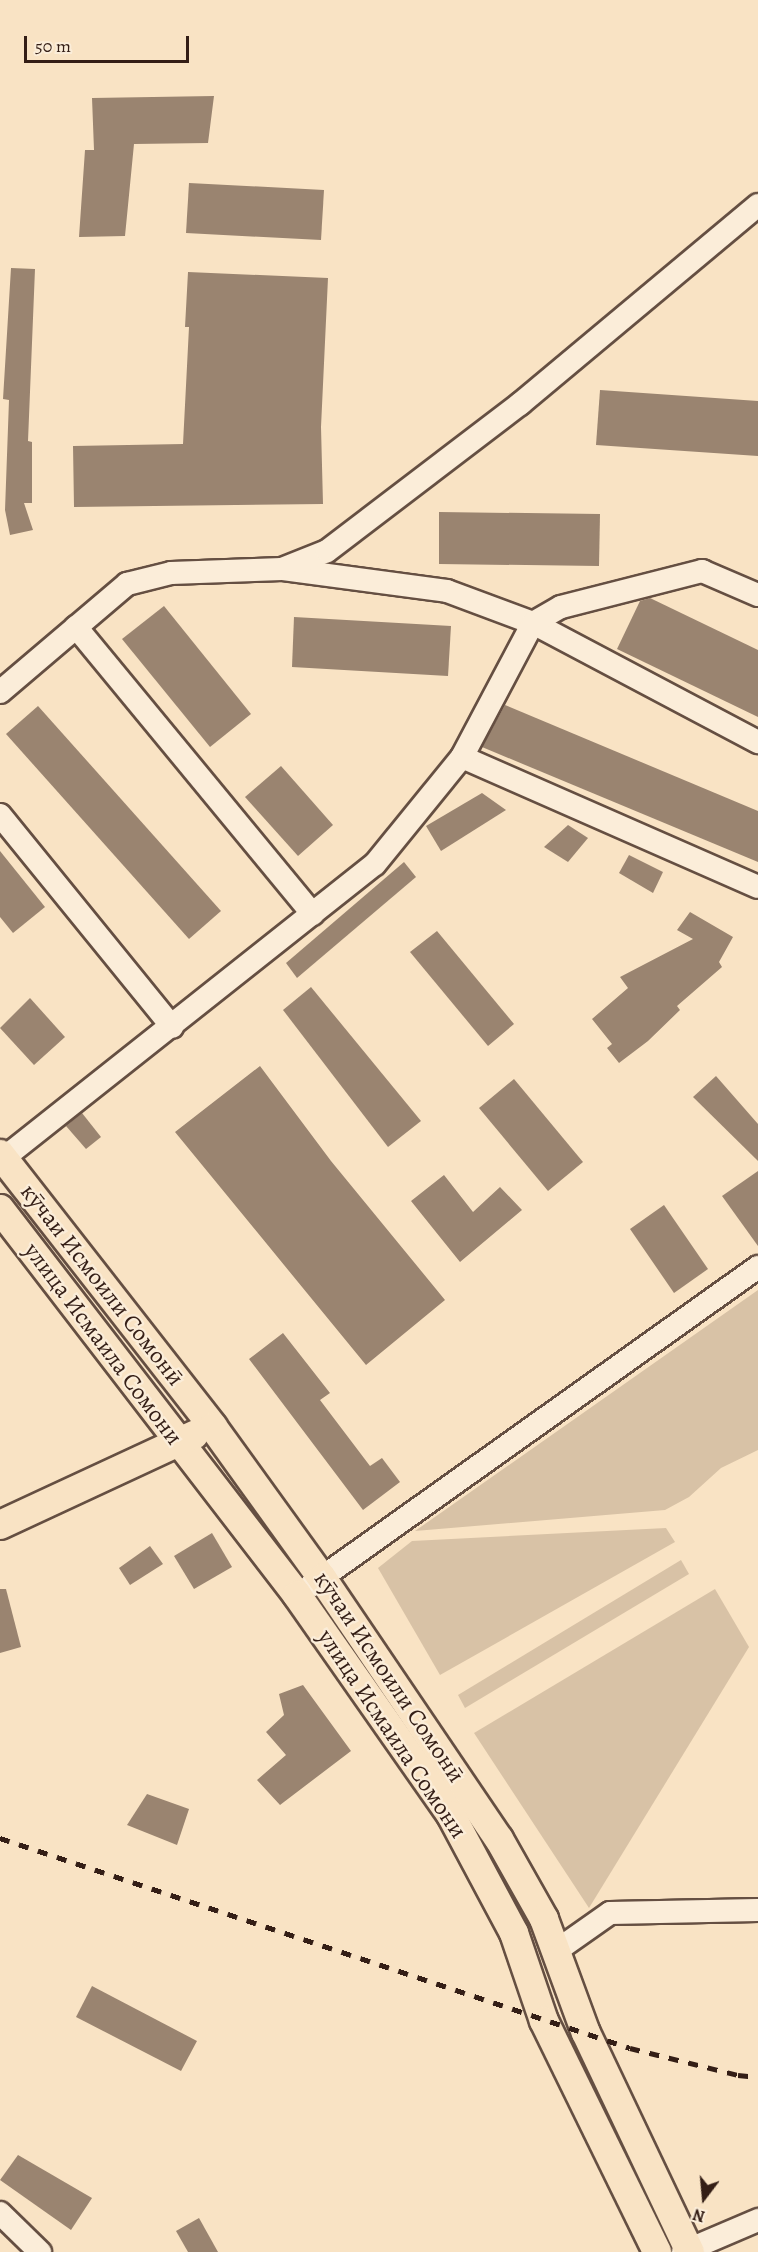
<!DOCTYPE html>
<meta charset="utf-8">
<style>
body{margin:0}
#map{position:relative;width:758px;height:2252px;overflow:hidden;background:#f9e3c4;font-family:Alegreya,serif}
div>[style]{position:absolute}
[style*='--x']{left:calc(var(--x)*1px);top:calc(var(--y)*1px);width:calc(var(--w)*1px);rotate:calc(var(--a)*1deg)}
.green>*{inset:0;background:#d8c2a6}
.building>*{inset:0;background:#9a8470}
.roads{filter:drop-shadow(2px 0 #654f42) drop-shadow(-2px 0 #654f42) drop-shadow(0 2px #654f42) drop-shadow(0 -2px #654f42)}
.minor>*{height:22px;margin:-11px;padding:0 11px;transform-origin:11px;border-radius:11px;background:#fbedd9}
.major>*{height:28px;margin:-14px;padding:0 14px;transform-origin:14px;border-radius:14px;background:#f9e3c4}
.rail>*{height:4.5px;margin-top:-2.25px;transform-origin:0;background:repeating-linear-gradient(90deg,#341e16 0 10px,transparent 0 20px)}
span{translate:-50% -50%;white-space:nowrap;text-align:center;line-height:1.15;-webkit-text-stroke:4.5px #fbedd9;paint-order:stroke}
.street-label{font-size:24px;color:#341e16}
.north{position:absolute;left:674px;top:2168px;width:60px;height:60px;-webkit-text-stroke:4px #fbedd9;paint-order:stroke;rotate:196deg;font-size:16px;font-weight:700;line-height:24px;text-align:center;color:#341e16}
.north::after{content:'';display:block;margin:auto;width:21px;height:27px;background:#341e16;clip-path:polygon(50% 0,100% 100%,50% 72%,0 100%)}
.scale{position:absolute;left:24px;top:36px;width:165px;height:27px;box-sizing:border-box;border:3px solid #341e16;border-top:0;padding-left:8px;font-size:18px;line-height:21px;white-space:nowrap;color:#341e16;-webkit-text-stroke:4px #fbedd9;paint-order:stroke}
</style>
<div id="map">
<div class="green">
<div style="clip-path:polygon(758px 1290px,758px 1450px,721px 1468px,689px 1497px,665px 1510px,415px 1531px)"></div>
<div style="clip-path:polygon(666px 1528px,675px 1542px,440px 1675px,378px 1568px,412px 1541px)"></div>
<div style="clip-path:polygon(681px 1560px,689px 1574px,465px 1708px,458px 1695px)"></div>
<div style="clip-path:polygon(715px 1589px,749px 1647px,589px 1908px,474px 1733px)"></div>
</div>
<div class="building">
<div style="clip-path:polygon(214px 96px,208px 143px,134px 144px,125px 236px,79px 237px,85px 150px,94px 150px,92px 98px)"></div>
<div style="clip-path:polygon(189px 183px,324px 190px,321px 240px,186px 233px)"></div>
<div style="clip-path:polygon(11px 268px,35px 269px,28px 441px,32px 442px,32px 503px,24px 503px,33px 530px,10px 535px,5px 510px,9px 400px,3px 399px)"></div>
<div style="clip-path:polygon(188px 272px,328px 278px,321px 427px,323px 504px,74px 507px,73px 446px,183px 444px,189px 327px,185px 327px)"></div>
<div style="clip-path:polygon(600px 390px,758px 401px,758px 456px,596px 445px)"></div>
<div style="clip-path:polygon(439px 512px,600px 514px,599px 566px,439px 564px)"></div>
<div style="clip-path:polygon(650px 598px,758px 650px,758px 717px,617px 649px,640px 601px)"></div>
<div style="clip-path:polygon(164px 606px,251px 714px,210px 747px,122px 639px)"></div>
<div style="clip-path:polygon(294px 617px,451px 626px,448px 676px,292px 667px)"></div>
<div style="clip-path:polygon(505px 705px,758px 811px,758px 862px,482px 747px)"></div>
<div style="clip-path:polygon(38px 706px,221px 911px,189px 939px,6px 734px)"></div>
<div style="clip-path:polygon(281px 766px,333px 825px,298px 856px,245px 797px)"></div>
<div style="clip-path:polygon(482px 793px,506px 810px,441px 851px,426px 826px)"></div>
<div style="clip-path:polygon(568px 825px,588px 838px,568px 862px,544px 847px)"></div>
<div style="clip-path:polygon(0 851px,45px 907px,13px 933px,0 917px)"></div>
<div style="clip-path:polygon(629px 855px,663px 872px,653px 893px,619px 873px)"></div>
<div style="clip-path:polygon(404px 862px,416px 877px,297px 978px,286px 963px)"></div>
<div style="clip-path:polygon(690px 912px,733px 937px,719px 962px,722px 967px,677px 1006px,680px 1010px,648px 1041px,619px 1063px,607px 1048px,612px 1044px,592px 1019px,628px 988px,620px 977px,693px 939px,677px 930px)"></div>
<div style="clip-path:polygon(437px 931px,514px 1024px,488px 1046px,410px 952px)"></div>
<div style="clip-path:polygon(311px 987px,421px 1121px,388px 1147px,283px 1010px)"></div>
<div style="clip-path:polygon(30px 998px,65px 1037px,34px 1065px,0 1028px)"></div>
<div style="clip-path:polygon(260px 1066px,331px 1161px,445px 1300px,366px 1365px,175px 1132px)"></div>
<div style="clip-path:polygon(716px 1076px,758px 1124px,758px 1161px,693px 1097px)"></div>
<div style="clip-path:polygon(514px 1079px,583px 1162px,548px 1191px,479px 1108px)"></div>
<div style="clip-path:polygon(82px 1113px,101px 1137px,86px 1149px,66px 1126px)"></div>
<div style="clip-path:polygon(758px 1171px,758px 1246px,722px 1196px)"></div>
<div style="clip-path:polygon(444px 1175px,473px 1212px,500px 1187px,522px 1210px,460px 1262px,411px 1201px)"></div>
<div style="clip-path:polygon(664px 1205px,708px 1269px,674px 1293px,630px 1229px)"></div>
<div style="clip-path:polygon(283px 1333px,330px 1393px,320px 1400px,370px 1466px,382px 1458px,400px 1482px,363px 1510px,249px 1359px)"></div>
<div style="clip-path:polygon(212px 1533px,232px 1567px,194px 1589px,174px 1556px)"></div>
<div style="clip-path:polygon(150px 1546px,163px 1564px,130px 1585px,119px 1568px)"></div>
<div style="clip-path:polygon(0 1589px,6px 1589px,21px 1647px,0 1653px)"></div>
<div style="clip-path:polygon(303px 1685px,351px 1751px,280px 1805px,257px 1780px,286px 1755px,266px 1732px,284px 1715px,279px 1694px)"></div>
<div style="clip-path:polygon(147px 1794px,189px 1809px,177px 1845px,127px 1825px)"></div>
<div style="clip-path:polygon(92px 1986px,197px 2041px,181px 2071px,76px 2017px)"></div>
<div style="clip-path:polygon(18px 2155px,92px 2198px,71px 2230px,0 2180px)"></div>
<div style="clip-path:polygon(199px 2218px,218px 2252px,188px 2252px,176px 2231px)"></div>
</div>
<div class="roads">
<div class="minor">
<div style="--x:283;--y:569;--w:165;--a:7.6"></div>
<div style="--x:447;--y:591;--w:92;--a:20.4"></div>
<div style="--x:533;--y:623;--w:255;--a:27.9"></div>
<div style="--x:76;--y:627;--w:372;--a:50.5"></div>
<div style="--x:0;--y:692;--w:167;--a:-40.4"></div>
<div style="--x:127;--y:584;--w:45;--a:-14"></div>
<div style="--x:171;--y:573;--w:111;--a:-2.1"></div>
<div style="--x:282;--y:569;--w:48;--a:-21.8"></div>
<div style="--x:327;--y:551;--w:243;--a:-37.3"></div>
<div style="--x:520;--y:404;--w:310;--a:-39.9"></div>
<div style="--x:462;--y:757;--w:323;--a:23.7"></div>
<div style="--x:0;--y:815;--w:273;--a:50.9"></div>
<div style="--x:0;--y:1161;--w:478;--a:-38.4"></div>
<div style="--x:375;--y:864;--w:138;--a:-50.9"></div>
<div style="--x:462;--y:757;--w:152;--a:-62.1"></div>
<div style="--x:533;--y:623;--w:32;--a:-30"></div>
<div style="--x:561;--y:607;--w:146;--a:-14.3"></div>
<div style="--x:702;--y:571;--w:61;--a:23.2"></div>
<div style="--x:310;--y:1586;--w:550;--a:-35.45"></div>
<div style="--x:556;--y:1951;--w:66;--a:-35.1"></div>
<div style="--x:610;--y:1913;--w:148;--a:-1.2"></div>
<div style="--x:0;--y:2213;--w:56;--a:44.3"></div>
<div style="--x:683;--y:2252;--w:82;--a:-23.1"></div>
</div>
<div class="major">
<div style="--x:0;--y:1154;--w:346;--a:52"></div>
<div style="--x:213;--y:1427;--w:186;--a:54.2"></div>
<div style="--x:322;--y:1578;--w:315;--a:55.9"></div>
<div style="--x:499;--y:1839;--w:92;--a:60.6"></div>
<div style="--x:544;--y:1919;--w:121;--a:69.8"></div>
<div style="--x:586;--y:2033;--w:242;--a:64.6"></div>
<div style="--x:0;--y:1209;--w:487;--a:52.4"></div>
<div style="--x:297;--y:1595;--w:269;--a:55"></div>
<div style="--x:451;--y:1815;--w:134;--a:61.9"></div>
<div style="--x:514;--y:1933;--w:93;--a:71.2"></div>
<div style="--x:544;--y:2021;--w:257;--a:63.9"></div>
<div style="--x:0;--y:1525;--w:214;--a:-24.9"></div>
</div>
</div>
<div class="rail">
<div style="--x:0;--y:1838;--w:664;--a:18.43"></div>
<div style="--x:630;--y:2048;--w:111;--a:14"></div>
<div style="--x:738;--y:2075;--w:20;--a:6"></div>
</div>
<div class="street-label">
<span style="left:102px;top:1285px;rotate:52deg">кӯчаи Исмоили Сомонӣ</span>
<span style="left:103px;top:1344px;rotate:53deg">улица Исмаила Сомони</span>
<span style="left:389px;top:1677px;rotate:56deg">кӯчаи Исмоили Сомонӣ</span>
<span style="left:392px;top:1734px;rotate:56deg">улица Исмаила Сомони</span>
</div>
<div class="north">N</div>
<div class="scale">50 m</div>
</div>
